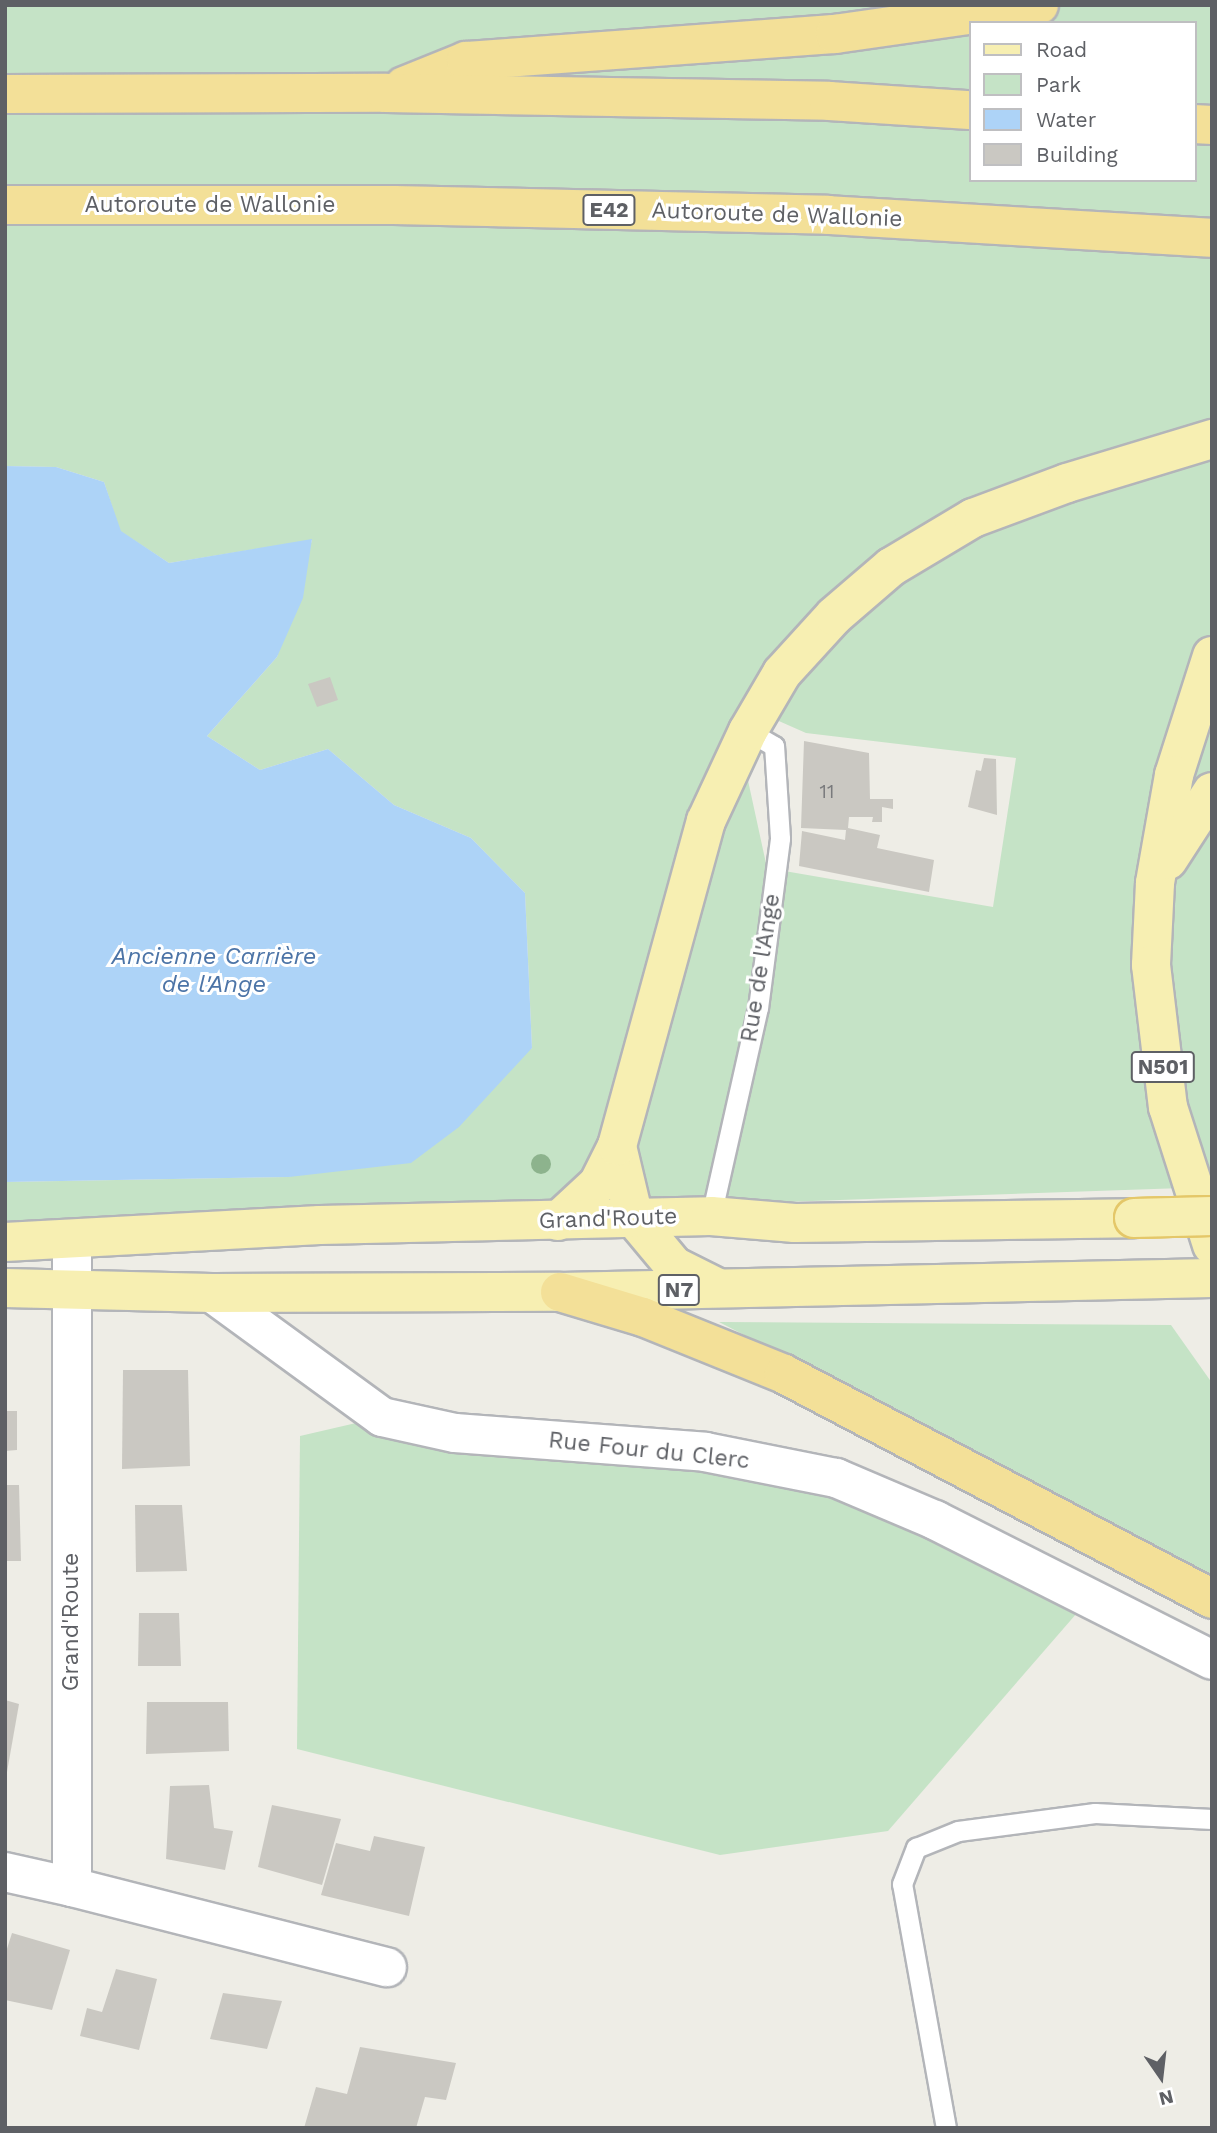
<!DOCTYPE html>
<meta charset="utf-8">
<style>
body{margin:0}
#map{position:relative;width:1217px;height:2133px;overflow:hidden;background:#eeede6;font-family:"Work Sans",sans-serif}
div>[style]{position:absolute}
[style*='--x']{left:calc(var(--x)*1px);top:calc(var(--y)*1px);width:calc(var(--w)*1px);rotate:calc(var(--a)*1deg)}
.green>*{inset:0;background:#c5e3c6}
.water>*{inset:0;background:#add3f7}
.building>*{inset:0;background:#cac8c2}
.roads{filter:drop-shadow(2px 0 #b3b5b9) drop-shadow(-2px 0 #b3b5b9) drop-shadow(0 2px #b3b5b9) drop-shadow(0 -2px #b3b5b9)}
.lane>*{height:19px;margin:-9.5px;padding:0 9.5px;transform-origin:9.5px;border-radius:9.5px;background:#fff}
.street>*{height:38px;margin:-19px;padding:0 19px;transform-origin:19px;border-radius:19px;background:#fff}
.primary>*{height:38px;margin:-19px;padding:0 19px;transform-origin:19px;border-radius:19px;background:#f7efb2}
.highway>*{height:38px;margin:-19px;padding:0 19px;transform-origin:19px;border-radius:19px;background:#f3e098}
.bridges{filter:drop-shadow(2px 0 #e4c769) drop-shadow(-2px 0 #e4c769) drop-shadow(0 2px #e4c769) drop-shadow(0 -2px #e4c769)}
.primary-bridge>*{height:38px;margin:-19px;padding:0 19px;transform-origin:19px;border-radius:19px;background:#f7efb2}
.trees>*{width:20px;height:20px;margin:-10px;border-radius:50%;background:#8db38d}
span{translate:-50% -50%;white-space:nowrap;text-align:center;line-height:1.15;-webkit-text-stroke:6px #fff;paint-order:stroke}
.number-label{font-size:19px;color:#797a7c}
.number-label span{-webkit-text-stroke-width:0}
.shield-label span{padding:2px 5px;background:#fff;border:2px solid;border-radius:5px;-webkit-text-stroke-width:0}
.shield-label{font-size:21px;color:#5e6065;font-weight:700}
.street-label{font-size:23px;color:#5e6065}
.water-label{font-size:24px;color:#4c74a7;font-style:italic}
.frame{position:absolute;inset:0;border:7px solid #5e6065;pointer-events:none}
.legend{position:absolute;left:969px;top:21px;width:228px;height:161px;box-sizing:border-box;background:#fff;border:2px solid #bfbfc1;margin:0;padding:9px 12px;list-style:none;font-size:21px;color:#5e6065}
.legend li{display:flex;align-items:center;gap:14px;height:35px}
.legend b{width:35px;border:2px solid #bfbfc1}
.north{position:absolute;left:1126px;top:2042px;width:70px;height:70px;-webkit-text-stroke:5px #fff;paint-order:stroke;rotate:166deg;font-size:19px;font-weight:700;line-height:28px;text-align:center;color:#5e6065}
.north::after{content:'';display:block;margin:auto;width:24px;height:32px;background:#5e6065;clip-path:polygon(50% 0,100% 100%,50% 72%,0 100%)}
</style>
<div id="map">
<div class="green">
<div style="clip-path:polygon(evenodd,5px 5px,1212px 5px,1212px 1187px,5px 1229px,5px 1182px,289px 1177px,532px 1048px,525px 893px,471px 838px,394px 805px,328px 749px,260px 770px,207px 736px,277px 657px,312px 540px,169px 563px,120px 531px,104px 482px,56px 467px,5px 466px,5px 5px,970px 23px,1194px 23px,1194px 180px,970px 180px,970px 23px,5px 5px,772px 718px,806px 733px,1016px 758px,993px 907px,767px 868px,744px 762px,772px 718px)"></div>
<div style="clip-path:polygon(719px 1322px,1171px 1325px,1212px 1383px,1212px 1578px)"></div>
<div style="clip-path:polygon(382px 1417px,836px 1478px,1090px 1598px,888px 1831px,720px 1855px,297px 1749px,300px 1436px)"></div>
</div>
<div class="water">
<div style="clip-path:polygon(5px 466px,56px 467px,104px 482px,121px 531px,169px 563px,312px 539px,303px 598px,277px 657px,207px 736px,260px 770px,328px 749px,394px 805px,471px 838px,525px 893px,532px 1048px,459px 1127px,411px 1163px,289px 1177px,5px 1182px)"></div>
</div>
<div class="building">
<div style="clip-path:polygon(330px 677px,338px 700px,317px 707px,308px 684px)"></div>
<div style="clip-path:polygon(804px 741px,869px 753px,870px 799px,893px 799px,893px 809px,882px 807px,882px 822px,872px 822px,873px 817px,849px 817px,848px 828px,880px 835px,877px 848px,934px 860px,929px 892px,799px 866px,802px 831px,845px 840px,846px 830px,801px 828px)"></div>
<div style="clip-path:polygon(984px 758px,996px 759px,997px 815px,968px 807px,976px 770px,981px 771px)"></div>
<div style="clip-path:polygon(123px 1370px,188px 1370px,190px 1466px,122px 1469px)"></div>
<div style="clip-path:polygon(5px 1411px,17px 1411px,17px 1450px,5px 1451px)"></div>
<div style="clip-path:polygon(5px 1485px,19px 1485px,21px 1561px,5px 1561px)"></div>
<div style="clip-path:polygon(135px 1505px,182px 1505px,187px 1571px,136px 1572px)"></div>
<div style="clip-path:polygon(139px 1613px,179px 1613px,181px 1666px,138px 1666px)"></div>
<div style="clip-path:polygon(5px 1700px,19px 1704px,7px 1772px,5px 1772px)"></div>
<div style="clip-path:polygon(147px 1702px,228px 1702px,229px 1751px,146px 1754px)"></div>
<div style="clip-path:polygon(209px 1785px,214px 1828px,233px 1831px,225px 1870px,166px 1859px,170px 1786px)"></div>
<div style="clip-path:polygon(272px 1805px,341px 1819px,322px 1885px,258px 1867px)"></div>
<div style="clip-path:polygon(374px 1836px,425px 1847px,409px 1916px,321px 1895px,336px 1843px,370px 1851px)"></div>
<div style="clip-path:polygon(12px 1933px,70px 1950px,52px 2010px,5px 2000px,5px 1955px)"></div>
<div style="clip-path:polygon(116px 1969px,157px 1979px,139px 2050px,80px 2036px,87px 2008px,102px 2012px)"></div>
<div style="clip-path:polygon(223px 1993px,282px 2001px,267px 2049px,210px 2039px)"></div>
<div style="clip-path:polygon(360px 2047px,456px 2063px,446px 2100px,425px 2097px,416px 2128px,304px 2128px,316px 2087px,347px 2094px)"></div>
</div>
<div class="roads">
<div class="lane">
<div style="--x:711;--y:1216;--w:213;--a:-77.3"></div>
<div style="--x:758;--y:1008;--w:171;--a:-82.6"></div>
<div style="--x:780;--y:838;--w:92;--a:-93.7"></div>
<div style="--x:774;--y:746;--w:30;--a:-150"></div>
<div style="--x:946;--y:2128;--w:248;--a:-100.2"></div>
<div style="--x:902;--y:1884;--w:39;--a:-69"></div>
<div style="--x:916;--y:1848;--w:45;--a:-22"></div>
<div style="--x:958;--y:1831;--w:138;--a:-7.5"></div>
<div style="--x:1095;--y:1813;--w:117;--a:2.9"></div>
</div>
<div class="street">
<div style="--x:212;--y:1293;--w:210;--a:36.1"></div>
<div style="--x:382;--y:1417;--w:75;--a:12.4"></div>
<div style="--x:455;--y:1433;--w:251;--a:4.3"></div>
<div style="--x:705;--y:1452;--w:134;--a:11.2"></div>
<div style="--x:836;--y:1478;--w:108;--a:23"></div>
<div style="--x:935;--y:1520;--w:310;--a:26.8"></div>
<div style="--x:5;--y:1872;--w:69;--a:12.6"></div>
<div style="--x:72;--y:1887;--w:648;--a:-90"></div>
<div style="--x:72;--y:1887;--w:325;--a:14.3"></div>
</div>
<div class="primary">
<div style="--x:1212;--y:656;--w:125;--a:107.7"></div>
<div style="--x:1174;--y:775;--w:110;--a:100"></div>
<div style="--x:1155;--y:883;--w:82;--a:92.8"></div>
<div style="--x:1151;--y:965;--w:143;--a:83.2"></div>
<div style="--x:1168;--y:1107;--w:145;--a:72.3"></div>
<div style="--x:1168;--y:860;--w:81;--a:-57.1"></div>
<div style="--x:617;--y:1146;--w:74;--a:76.7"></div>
<div style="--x:634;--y:1218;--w:62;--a:50.2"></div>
<div style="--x:674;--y:1266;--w:47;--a:26.6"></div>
<div style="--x:558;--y:1221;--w:54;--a:-42.8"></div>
<div style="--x:598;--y:1184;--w:42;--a:-63.4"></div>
<div style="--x:617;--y:1146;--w:337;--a:-74.7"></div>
<div style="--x:706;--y:821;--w:99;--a:-65"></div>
<div style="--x:748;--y:731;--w:67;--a:-59.6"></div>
<div style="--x:782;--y:673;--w:77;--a:-47.6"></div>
<div style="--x:834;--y:616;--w:75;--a:-40.7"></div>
<div style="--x:891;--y:567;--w:96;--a:-30.9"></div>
<div style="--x:973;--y:518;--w:100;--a:-20.4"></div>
<div style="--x:1067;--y:483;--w:152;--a:-16.9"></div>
<div style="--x:5;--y:1242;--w:315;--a:-3.1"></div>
<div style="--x:320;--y:1225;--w:391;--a:-1.3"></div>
<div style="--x:711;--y:1216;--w:84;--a:4.8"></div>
<div style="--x:795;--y:1223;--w:339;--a:-0.8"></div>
<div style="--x:5;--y:1288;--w:207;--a:1.4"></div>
<div style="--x:212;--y:1293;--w:348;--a:-0.2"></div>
<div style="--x:560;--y:1292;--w:652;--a:-1.23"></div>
</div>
<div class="highway">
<div style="--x:404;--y:86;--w:67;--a:-22"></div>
<div style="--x:466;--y:61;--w:370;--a:-4.2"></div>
<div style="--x:835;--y:34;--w:206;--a:-8.1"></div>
<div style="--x:5;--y:94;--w:381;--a:-0.2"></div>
<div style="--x:386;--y:93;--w:443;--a:1"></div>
<div style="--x:829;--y:101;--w:141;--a:3.7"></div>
<div style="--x:1194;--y:124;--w:18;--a:3"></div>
<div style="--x:5;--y:205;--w:389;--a:0"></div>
<div style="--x:394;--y:205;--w:434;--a:1.3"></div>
<div style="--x:828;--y:215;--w:385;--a:3.4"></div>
<div style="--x:560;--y:1292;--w:87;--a:16.8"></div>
<div style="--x:643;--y:1317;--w:152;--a:22"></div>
<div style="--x:784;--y:1374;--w:484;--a:27.7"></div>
</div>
</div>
<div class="bridges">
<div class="primary-bridge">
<div style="--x:1134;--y:1218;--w:78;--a:-1.5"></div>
</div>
</div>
<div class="trees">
<div style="left:541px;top:1164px"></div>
</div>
<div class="number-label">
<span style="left:827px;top:792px">11</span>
</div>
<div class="shield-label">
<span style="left:609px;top:210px">E42</span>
<span style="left:1163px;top:1067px">N501</span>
<span style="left:679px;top:1290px">N7</span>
</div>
<div class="street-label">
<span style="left:210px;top:205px">Autoroute de Wallonie</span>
<span style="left:777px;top:215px;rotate:2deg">Autoroute de Wallonie</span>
<span style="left:761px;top:968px;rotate:-81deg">Rue de l'Ange</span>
<span style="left:608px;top:1219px;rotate:-2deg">Grand'Route</span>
<span style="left:649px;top:1451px;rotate:6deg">Rue Four du Clerc</span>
<span style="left:71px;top:1622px;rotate:-90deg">Grand'Route</span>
</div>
<div class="water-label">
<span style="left:214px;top:971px">Ancienne Carrière<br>de l'Ange</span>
</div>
<div class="frame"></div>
<ul class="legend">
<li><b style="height:9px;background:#f7efb2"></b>Road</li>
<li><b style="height:19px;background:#c5e3c6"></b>Park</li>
<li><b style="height:19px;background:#add3f7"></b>Water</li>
<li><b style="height:19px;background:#cac8c2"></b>Building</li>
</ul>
<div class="north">N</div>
</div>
